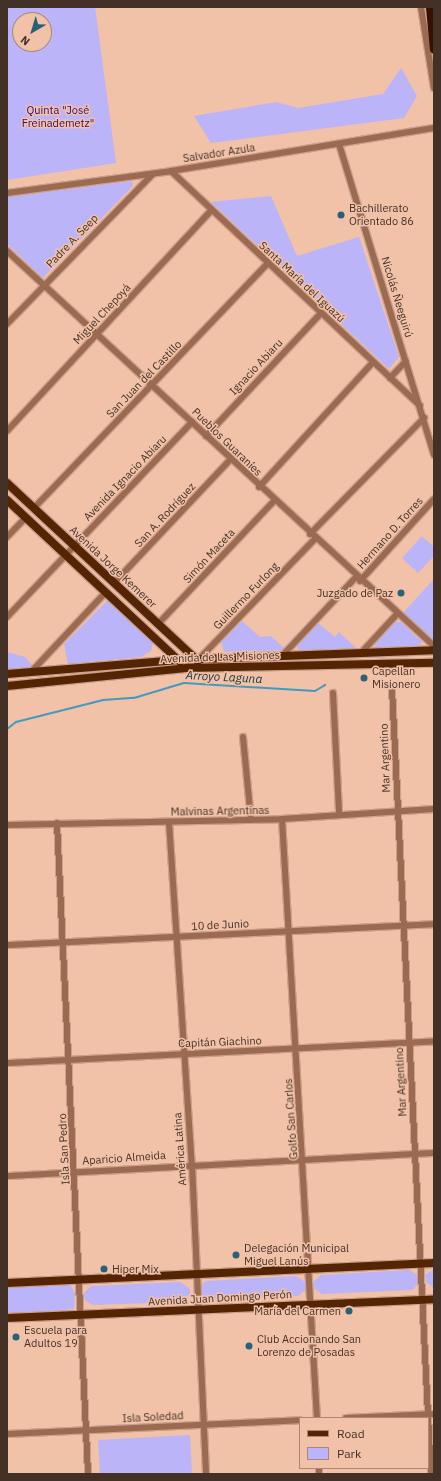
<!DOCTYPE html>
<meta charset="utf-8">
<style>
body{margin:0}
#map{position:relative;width:441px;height:1481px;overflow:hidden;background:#f1c1a8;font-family:"IBM Plex Sans",sans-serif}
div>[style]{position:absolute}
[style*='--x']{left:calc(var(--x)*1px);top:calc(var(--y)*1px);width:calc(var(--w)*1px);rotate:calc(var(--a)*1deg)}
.green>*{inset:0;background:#bbb4f8}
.stream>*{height:2px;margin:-1px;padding:0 1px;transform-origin:1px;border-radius:1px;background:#439abf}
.roads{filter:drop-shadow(1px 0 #cba18c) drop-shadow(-1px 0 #cba18c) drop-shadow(0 1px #cba18c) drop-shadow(0 -1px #cba18c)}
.minor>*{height:6px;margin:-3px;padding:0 3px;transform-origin:3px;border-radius:3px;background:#9c6a50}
.major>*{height:8px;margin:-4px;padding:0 4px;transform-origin:4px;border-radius:4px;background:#552403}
.highway>*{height:9px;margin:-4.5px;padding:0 4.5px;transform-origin:4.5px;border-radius:4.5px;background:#351100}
.dots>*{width:11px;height:11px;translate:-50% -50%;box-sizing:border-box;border:2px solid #f1c1a8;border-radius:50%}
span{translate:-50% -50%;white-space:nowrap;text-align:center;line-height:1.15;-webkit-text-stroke:3px #f1c1a8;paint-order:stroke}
.park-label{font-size:11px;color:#300973}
.street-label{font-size:11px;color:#433127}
.poi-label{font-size:11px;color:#433127}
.left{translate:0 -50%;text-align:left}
.right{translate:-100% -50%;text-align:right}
.water-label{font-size:12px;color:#1b3642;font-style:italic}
.frame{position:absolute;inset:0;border:8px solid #433127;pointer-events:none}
.legend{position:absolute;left:299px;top:1417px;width:130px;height:52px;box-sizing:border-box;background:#f1c1a8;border:1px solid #ab8774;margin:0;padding:5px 7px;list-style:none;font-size:12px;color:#433127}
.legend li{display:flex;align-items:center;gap:8px;height:20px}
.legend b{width:20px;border:1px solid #ab8774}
.north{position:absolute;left:12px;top:12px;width:40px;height:40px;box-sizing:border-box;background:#f1c1a8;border:1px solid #ab8774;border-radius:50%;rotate:218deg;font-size:11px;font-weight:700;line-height:16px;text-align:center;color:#433127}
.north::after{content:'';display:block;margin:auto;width:14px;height:18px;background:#27627a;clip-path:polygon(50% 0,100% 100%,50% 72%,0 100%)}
</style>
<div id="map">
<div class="green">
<div style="clip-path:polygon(evenodd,7px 7px,95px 7px,116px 163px,7px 180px,7px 7px,20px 20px,44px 20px,44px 44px,20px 44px,20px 20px)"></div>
<div style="clip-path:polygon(401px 68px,417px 96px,404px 118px,211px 143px,194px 116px,276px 102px,298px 108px,383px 94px)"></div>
<div style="clip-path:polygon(132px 181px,133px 186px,43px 278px,7px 244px,7px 197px)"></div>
<div style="clip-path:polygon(271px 196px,297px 256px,359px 237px,399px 357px,389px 369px,211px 202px)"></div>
<div style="clip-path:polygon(422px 536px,434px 547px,434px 556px,418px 573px,402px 558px)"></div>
<div style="clip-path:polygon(434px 579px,434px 643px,402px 614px)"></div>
<div style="clip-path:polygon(109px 599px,154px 638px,151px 651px,141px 657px,68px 664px,64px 644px)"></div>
<div style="clip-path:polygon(242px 621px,260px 637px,271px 636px,286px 650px,224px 652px,221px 642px)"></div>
<div style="clip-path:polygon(394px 622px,401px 622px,422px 642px,419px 647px,375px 648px,374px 642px)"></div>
<div style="clip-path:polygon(318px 623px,335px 637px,339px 632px,358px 650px,299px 651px,297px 646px)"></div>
<div style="clip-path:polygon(7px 652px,25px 657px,33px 666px,7px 672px)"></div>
<div style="clip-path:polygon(434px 1269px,434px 1288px,426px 1282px,425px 1275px)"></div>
<div style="clip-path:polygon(410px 1270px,419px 1277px,420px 1283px,412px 1290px,322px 1294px,315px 1289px,313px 1282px,321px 1275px)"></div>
<div style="clip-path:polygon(296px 1276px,305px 1282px,306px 1289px,298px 1296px,208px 1299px,200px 1294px,199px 1287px,206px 1281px)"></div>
<div style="clip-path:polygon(180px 1282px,189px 1288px,190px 1294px,182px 1302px,92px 1305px,85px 1300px,84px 1293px,91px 1286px)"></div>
<div style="clip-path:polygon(70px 1284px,75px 1293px,74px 1309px,7px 1315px,7px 1288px)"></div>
<div style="clip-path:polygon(190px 1435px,192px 1474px,100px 1474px,98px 1440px)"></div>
</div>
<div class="stream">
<div style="--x:7;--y:729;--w:11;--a:-38"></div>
<div style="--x:16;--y:722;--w:90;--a:-14.2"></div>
<div style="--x:103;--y:700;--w:31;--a:-4"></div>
<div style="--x:134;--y:698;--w:52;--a:-16.7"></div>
<div style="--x:184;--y:683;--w:131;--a:3.5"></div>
<div style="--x:315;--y:691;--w:12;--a:-31"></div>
</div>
<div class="roads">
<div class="minor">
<div style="--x:421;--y:7;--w:82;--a:80.9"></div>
<div style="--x:339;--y:144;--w:325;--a:73"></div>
<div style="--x:171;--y:171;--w:342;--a:43.3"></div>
<div style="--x:7;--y:193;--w:165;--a:-7.6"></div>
<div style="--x:171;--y:171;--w:266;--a:-9.3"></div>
<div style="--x:7;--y:251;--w:582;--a:42.77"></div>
<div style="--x:7;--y:324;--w:209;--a:-45.8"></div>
<div style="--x:390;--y:378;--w:23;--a:-47"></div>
<div style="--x:7;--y:431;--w:301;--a:-47.2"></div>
<div style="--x:206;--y:436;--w:168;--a:-46.9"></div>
<div style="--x:259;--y:487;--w:169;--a:-47.6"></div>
<div style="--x:34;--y:508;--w:339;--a:-46.3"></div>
<div style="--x:310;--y:534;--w:163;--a:-45.5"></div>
<div style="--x:7;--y:537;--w:28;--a:-46"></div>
<div style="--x:360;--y:581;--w:110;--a:-47.9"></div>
<div style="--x:114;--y:583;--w:169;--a:-46.7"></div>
<div style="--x:7;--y:617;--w:269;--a:-46.5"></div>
<div style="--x:158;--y:624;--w:169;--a:-46.7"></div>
<div style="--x:360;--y:654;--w:54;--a:-47.2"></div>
<div style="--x:281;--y:657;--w:110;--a:-46.8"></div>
<div style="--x:198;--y:660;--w:168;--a:-46"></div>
<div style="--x:32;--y:671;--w:108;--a:-46.9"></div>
<div style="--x:392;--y:689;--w:786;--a:87.16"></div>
<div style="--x:333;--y:693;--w:120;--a:87.1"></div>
<div style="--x:243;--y:737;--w:83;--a:84.5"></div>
<div style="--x:282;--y:819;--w:600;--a:86.66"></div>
<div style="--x:169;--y:822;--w:343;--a:86.2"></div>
<div style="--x:192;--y:1164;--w:310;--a:87.4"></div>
<div style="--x:57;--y:823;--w:652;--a:87.27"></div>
<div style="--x:7;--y:825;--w:275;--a:-1.2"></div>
<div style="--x:282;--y:819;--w:152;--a:-3.8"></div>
<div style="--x:7;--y:945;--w:428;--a:-2.8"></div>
<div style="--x:7;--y:1063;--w:428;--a:-2.9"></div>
<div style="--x:7;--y:1176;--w:428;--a:-3.1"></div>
<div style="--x:346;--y:1418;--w:88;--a:-2.6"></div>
<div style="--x:7;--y:1434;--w:293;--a:-2.7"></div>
<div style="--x:319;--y:1468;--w:6;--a:90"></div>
</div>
<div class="major">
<div style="--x:7;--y:483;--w:261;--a:43"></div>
<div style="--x:7;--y:500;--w:237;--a:43.1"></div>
<div style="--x:7;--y:674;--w:172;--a:-4.7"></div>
<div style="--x:178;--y:660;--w:256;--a:-2.2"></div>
<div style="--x:7;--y:686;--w:180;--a:-5.7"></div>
<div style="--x:186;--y:668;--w:248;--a:-1.2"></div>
<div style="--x:7;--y:1283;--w:427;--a:-2.7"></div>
<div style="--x:7;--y:1318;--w:427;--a:-2.5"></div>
</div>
<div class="highway">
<div style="--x:430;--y:7;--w:42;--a:84.6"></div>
</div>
</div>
<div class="dots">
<div style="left:341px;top:215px;background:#27627a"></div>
<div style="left:401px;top:593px;background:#27627a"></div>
<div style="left:364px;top:678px;background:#27627a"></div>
<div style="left:236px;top:1255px;background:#27627a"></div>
<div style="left:104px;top:1269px;background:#27627a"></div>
<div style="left:349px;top:1311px;background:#27627a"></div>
<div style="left:16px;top:1337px;background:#27627a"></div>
<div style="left:249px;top:1346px;background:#27627a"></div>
</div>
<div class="park-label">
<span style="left:58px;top:117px">Quinta "José<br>Freinademetz"</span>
</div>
<div class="street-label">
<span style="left:219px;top:153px;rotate:-9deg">Salvador Azula</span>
<span style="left:72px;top:241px;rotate:-46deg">Padre A. Seep</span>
<span style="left:302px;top:282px;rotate:43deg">Santa María del Iguazú</span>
<span style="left:397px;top:297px;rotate:73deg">Nicolás Ñeeguirú</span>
<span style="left:102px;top:314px;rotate:-47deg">Miguel Chepoyá</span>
<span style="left:256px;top:367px;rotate:-47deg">Ignacio Abiaru</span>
<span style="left:144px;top:379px;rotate:-46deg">San Juan del Castillo</span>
<span style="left:227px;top:442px;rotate:44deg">Pueblos Guaraníes</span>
<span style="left:125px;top:478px;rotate:-46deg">Avenida Ignacio Abiaru</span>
<span style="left:165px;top:515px;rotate:-47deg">San A. Rodríguez</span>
<span style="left:390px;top:533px;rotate:-48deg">Hermano D. Torres</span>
<span style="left:209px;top:556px;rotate:-47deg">Simón Maceta</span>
<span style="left:113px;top:567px;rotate:43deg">Avenida Jorge Kemerer</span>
<span style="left:246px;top:596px;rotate:-46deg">Guillermo Furlong</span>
<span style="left:220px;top:657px;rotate:-2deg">Avenida de Las Misiones</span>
<span style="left:385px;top:758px;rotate:-92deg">Mar Argentino</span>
<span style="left:220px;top:811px;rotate:-1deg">Malvinas Argentinas</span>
<span style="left:220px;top:925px;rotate:-3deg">10 de Junio</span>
<span style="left:220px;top:1042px;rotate:-2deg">Capitán Giachino</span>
<span style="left:401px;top:1082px;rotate:-93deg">Mar Argentino</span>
<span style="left:291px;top:1119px;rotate:-94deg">Golfo San Carlos</span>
<span style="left:64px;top:1149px;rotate:-93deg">Isla San Pedro</span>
<span style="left:180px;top:1149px;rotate:-94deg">América Latina</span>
<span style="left:124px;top:1158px;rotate:-4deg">Aparicio Almeida</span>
<span style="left:220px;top:1298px;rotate:-3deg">Avenida Juan Domingo Perón</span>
<span style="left:153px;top:1417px;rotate:-3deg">Isla Soledad</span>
</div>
<div class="poi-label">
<span class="left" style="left:349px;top:215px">Bachillerato<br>Orientado 86</span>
<span class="right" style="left:393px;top:593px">Juzgado de Paz</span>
<span class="left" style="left:372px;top:678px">Capellan<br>Misionero</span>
<span class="left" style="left:244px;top:1255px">Delegación Municipal<br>Miguel Lanús</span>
<span class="left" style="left:112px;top:1269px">Hiper Mix</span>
<span class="right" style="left:341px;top:1311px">María del Carmen</span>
<span class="left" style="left:24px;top:1337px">Escuela para<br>Adultos 19</span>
<span class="left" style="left:257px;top:1346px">Club Accionando San<br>Lorenzo de Posadas</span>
</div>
<div class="water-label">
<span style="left:224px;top:677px;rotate:3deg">Arroyo Laguna</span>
</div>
<div class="frame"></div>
<ul class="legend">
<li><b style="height:5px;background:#552403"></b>Road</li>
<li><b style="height:11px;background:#bbb4f8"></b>Park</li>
</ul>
<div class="north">N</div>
</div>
